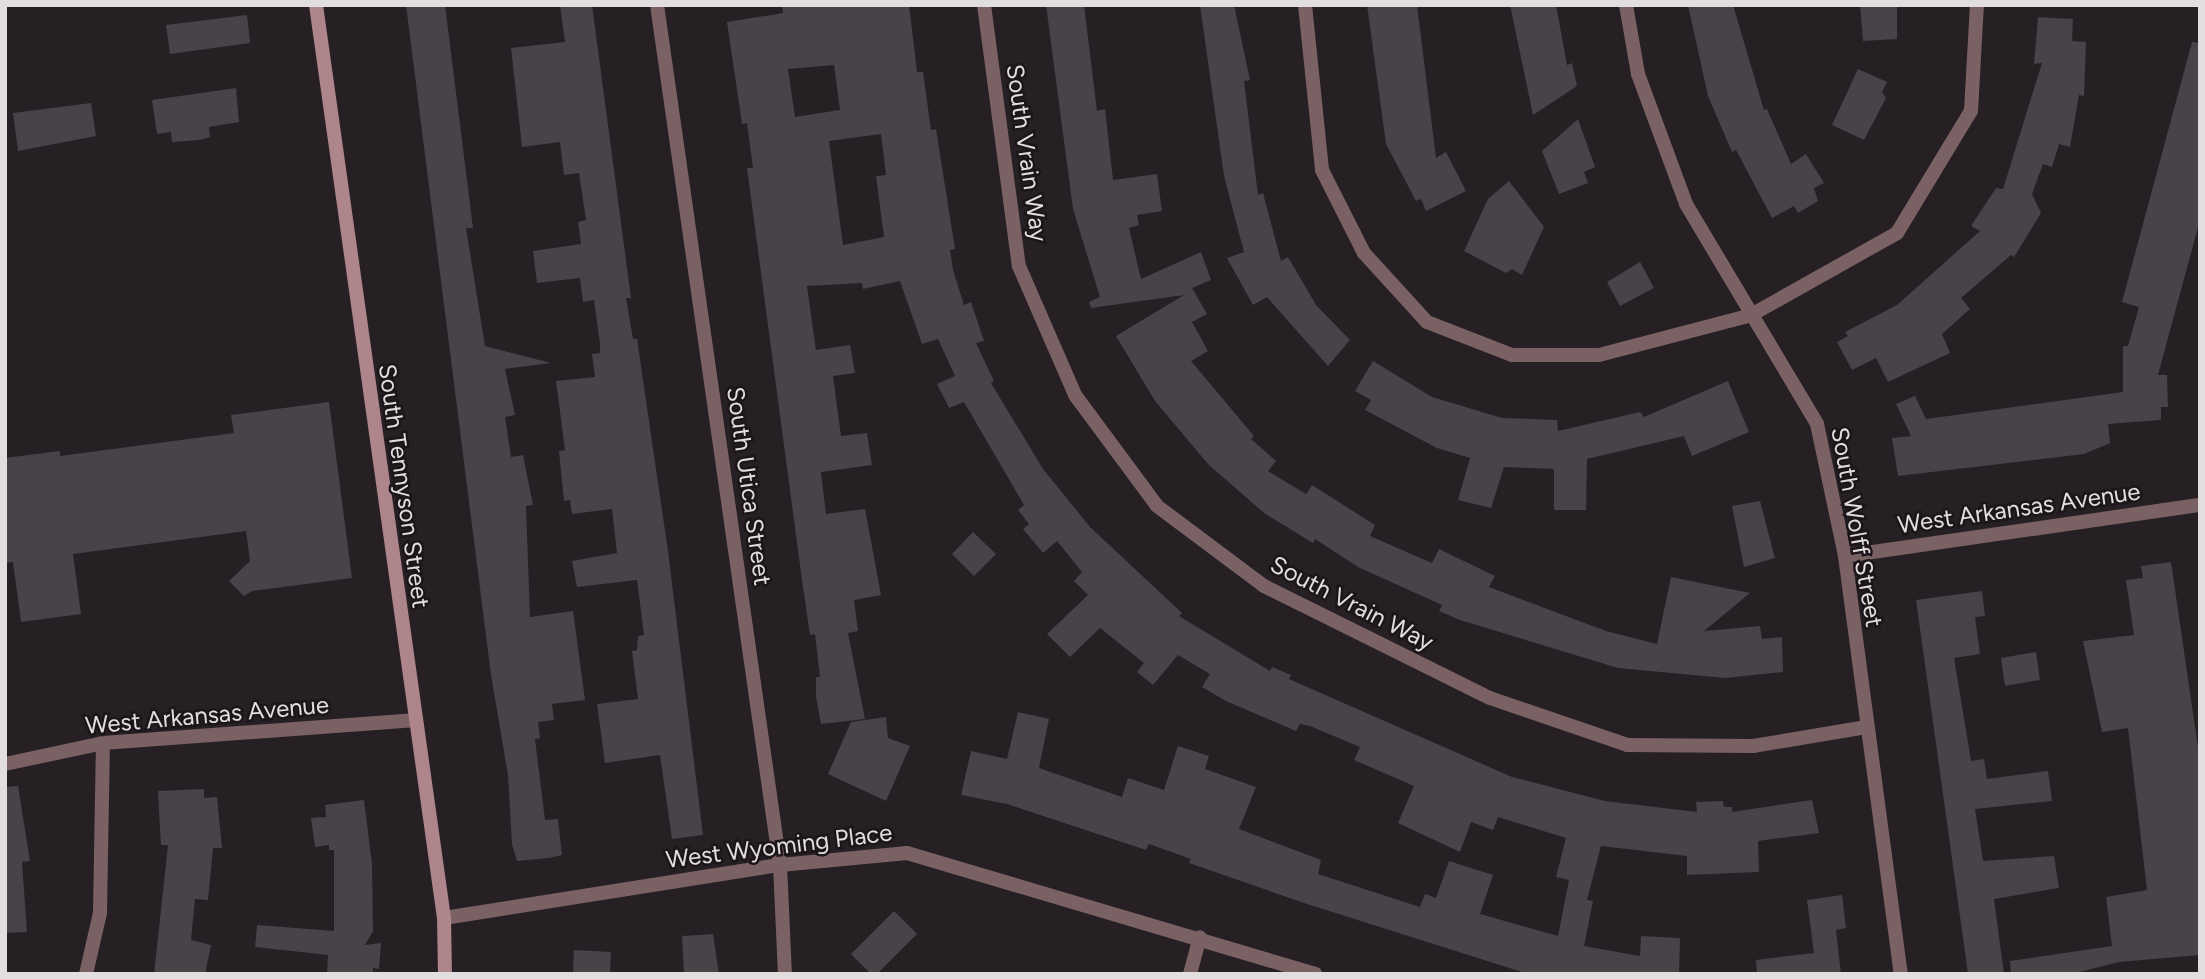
<!DOCTYPE html>
<style>
body{margin:0}
#map{position:relative;width:2205px;height:979px;overflow:hidden;background:#261f23;font-family:Figtree,sans-serif}
div>[style]{position:absolute}
[style*='--x']{left:calc(var(--x)*1px);top:calc(var(--y)*1px);width:calc(var(--w)*1px);rotate:calc(var(--a)*1deg)}
.building>*{inset:0;background:#484249}
.street>*{height:14px;margin:-7px;padding:0 7px;transform-origin:7px;border-radius:7px;background:#7a6164}
.secondary>*{height:14px;margin:-7px;padding:0 7px;transform-origin:7px;border-radius:7px;background:#ad858a}
span{translate:-50% -50%;white-space:nowrap;text-align:center;line-height:1.15;-webkit-text-stroke:5px #1c1519;paint-order:stroke}
.street-label{font-size:24px;color:#e2dddf}
.frame{position:absolute;inset:0;border:7px solid #e2dddf;pointer-events:none}
</style>
<div id="map">
<div class="building">
<div style="clip-path:polygon(406px 5px,445px 5px,473px 228px,466px 228px,485px 346px,551px 363px,505px 369px,515px 415px,505px 417px,511px 457px,523px 455px,533px 505px,526px 506px,530px 617px,573px 611px,585px 700px,552px 704px,554px 720px,538px 722px,540px 738px,535px 739px,545px 820px,558px 819px,562px 855px,549px 858px,517px 861px,512px 844px,508px 775px,491px 675px)"></div>
<div style="clip-path:polygon(560px 5px,592px 5px,631px 298px,626px 298px,633px 339px,637px 339px,668px 551px,703px 835px,672px 839px,660px 755px,605px 763px,597px 704px,638px 699px,632px 651px,637px 650px,638px 636px,644px 635px,637px 580px,577px 587px,572px 561px,617px 553px,612px 509px,572px 514px,570px 500px,564px 501px,559px 451px,565px 450px,556px 381px,595px 377px,592px 354px,600px 353px,600px 344px,594px 300px,583px 302px,580px 278px,537px 283px,533px 251px,581px 244px,578px 222px,586px 220px,579px 173px,564px 175px,560px 142px,522px 147px,511px 48px,565px 42px)"></div>
<div style="clip-path:polygon(evenodd,782px 5px,909px 5px,917px 72px,923px 72px,931px 130px,936px 129px,955px 249px,950px 250px,953px 270px,964px 305px,971px 302px,984px 341px,976px 343px,994px 381px,991px 383px,1043px 469px,1090px 527px,1182px 613px,1179px 616px,1270px 671px,1272px 667px,1291px 675px,1289px 679px,1512px 777px,1605px 801px,1697px 812px,1696px 802px,1723px 801px,1724px 807px,1732px 807px,1732px 812px,1812px 800px,1819px 833px,1758px 841px,1759px 872px,1687px 875px,1687px 856px,1601px 846px,1587px 900px,1593px 901px,1584px 946px,1640px 956px,1641px 936px,1680px 938px,1679px 974px,1528px 974px,1307px 904px,1189px 863px,1191px 859px,1149px 844px,1146px 850px,1007px 804px,961px 795px,971px 751px,1007px 759px,1018px 712px,1049px 719px,1039px 768px,1122px 797px,1128px 778px,1164px 790px,1178px 746px,1209px 756px,1205px 769px,1256px 787px,1239px 829px,1321px 860px,1318px 874px,1420px 907px,1425px 894px,1436px 898px,1449px 861px,1493px 875px,1480px 914px,1558px 936px,1569px 880px,1556px 877px,1566px 838px,1498px 817px,1493px 830px,1471px 822px,1460px 852px,1398px 823px,1414px 786px,1354px 760px,1360px 747px,1310px 726px,1300px 724px,1296px 731px,1226px 701px,1202px 687px,1210px 674px,1178px 655px,1153px 685px,1137px 672px,1144px 663px,1100px 628px,1070px 657px,1047px 634px,1088px 595px,1074px 581px,1082px 572px,1057px 541px,1043px 553px,1023px 529px,1029px 524px,1018px 510px,1024px 505px,964px 402px,949px 408px,937px 384px,955px 376px,938px 339px,922px 344px,900px 281px,863px 289px,862px 283px,807px 286px,816px 350px,850px 345px,855px 373px,833px 376px,841px 436px,867px 433px,872px 465px,821px 472px,826px 514px,865px 509px,881px 595px,854px 600px,858px 631px,848px 633px,865px 719px,821px 724px,816px 697px,816px 677px,820px 677px,815px 634px,810px 635px,802px 580px,747px 168px,753px 168px,747px 123px,742px 124px,727px 22px,783px 13px,782px 5px,834px 65px,840px 110px,795px 117px,788px 69px,834px 65px,782px 5px,881px 134px,886px 175px,876px 176px,884px 237px,843px 245px,829px 141px,881px 134px)"></div>
<div style="clip-path:polygon(1046px 5px,1084px 5px,1097px 111px,1105px 109px,1113px 180px,1157px 174px,1162px 211px,1137px 215px,1139px 225px,1129px 228px,1141px 279px,1201px 252px,1211px 280px,1192px 288px,1207px 314px,1192px 322px,1208px 351px,1191px 361px,1254px 436px,1251px 439px,1276px 461px,1268px 471px,1306px 494px,1312px 485px,1375px 525px,1370px 536px,1432px 563px,1439px 549px,1495px 576px,1489px 587px,1606px 631px,1657px 644px,1671px 577px,1750px 593px,1704px 631px,1760px 626px,1762px 639px,1782px 637px,1783px 672px,1725px 678px,1618px 668px,1460px 620px,1439px 611px,1442px 605px,1358px 567px,1315px 539px,1313px 543px,1264px 513px,1208px 464px,1155px 401px,1116px 336px,1184px 295px,1091px 308px,1089px 302px,1100px 297px,1073px 209px)"></div>
<div style="clip-path:polygon(1200px 5px,1234px 5px,1250px 80px,1244px 81px,1258px 195px,1263px 193px,1281px 261px,1288px 257px,1316px 305px,1350px 340px,1328px 366px,1267px 297px,1253px 305px,1227px 258px,1244px 252px,1224px 176px)"></div>
<div style="clip-path:polygon(1367px 5px,1417px 5px,1436px 158px,1446px 152px,1466px 191px,1426px 211px,1421px 199px,1416px 201px,1386px 144px)"></div>
<div style="clip-path:polygon(1510px 5px,1556px 5px,1567px 65px,1572px 63px,1577px 86px,1533px 115px)"></div>
<div style="clip-path:polygon(1688px 5px,1733px 5px,1764px 110px,1767px 109px,1791px 164px,1806px 154px,1824px 183px,1814px 188px,1818px 201px,1798px 213px,1794px 206px,1772px 218px,1736px 150px,1732px 152px,1708px 96px)"></div>
<div style="clip-path:polygon(1860px 5px,1897px 5px,1897px 39px,1863px 41px)"></div>
<div style="clip-path:polygon(247px 15px,250px 43px,170px 54px,166px 25px)"></div>
<div style="clip-path:polygon(2038px 17px,2073px 19px,2072px 41px,2086px 42px,2084px 96px,2079px 95px,2070px 147px,2059px 144px,2052px 167px,2043px 164px,2032px 194px,2041px 213px,2014px 257px,2011px 255px,1961px 298px,1970px 309px,1942px 334px,1950px 353px,1888px 382px,1876px 358px,1852px 370px,1837px 342px,1848px 336px,1845px 332px,1897px 305px,1980px 231px,1971px 226px,1996px 188px,2003px 189px,2042px 63px,2034px 64px)"></div>
<div style="clip-path:polygon(2192px 42px,2200px 43px,2200px 220px,2158px 375px,2167px 375px,2168px 407px,2161px 407px,2161px 420px,2108px 424px,2110px 443px,2084px 454px,1898px 476px,1892px 438px,1911px 436px,1896px 404px,1915px 396px,1926px 419px,2123px 392px,2123px 346px,2128px 346px,2139px 307px,2122px 302px)"></div>
<div style="clip-path:polygon(1858px 69px,1887px 82px,1882px 92px,1886px 98px,1864px 140px,1832px 125px)"></div>
<div style="clip-path:polygon(236px 88px,239px 122px,209px 127px,210px 137px,200px 140px,172px 142px,171px 132px,157px 134px,152px 100px)"></div>
<div style="clip-path:polygon(91px 103px,96px 136px,18px 151px,13px 113px)"></div>
<div style="clip-path:polygon(1578px 119px,1595px 167px,1584px 172px,1588px 183px,1559px 194px,1542px 151px)"></div>
<div style="clip-path:polygon(1509px 181px,1544px 227px,1522px 275px,1512px 269px,1506px 273px,1464px 251px,1488px 199px)"></div>
<div style="clip-path:polygon(1640px 262px,1654px 288px,1620px 306px,1607px 282px)"></div>
<div style="clip-path:polygon(1373px 361px,1432px 397px,1502px 418px,1557px 420px,1558px 431px,1640px 412px,1644px 417px,1728px 381px,1749px 432px,1692px 456px,1684px 436px,1587px 459px,1586px 510px,1554px 510px,1554px 469px,1504px 467px,1491px 508px,1458px 500px,1470px 458px,1437px 448px,1365px 410px,1371px 400px,1355px 391px)"></div>
<div style="clip-path:polygon(329px 402px,352px 578px,252px 591px,244px 596px,229px 581px,250px 561px,246px 531px,73px 554px,81px 614px,21px 622px,13px 562px,5px 563px,5px 458px,60px 451px,60px 456px,234px 433px,231px 415px)"></div>
<div style="clip-path:polygon(1760px 501px,1775px 558px,1744px 567px,1732px 506px)"></div>
<div style="clip-path:polygon(973px 532px,996px 554px,974px 576px,952px 554px)"></div>
<div style="clip-path:polygon(2171px 562px,2200px 761px,2200px 955px,2119px 962px,2072px 974px,2011px 974px,2010px 961px,2112px 946px,2106px 897px,2147px 890px,2128px 728px,2102px 732px,2083px 641px,2134px 635px,2126px 580px,2143px 578px,2141px 566px)"></div>
<div style="clip-path:polygon(1982px 591px,1985px 616px,1975px 617px,1980px 654px,1954px 658px,1971px 761px,1984px 759px,1987px 779px,2048px 771px,2052px 801px,1975px 809px,1983px 861px,2054px 856px,2059px 888px,1994px 899px,2004px 974px,1968px 974px,1916px 600px)"></div>
<div style="clip-path:polygon(2036px 652px,2040px 680px,2005px 686px,2001px 658px)"></div>
<div style="clip-path:polygon(886px 717px,888px 738px,910px 746px,886px 801px,828px 774px,851px 722px)"></div>
<div style="clip-path:polygon(18px 786px,30px 861px,22px 862px,27px 932px,5px 933px,5px 787px)"></div>
<div style="clip-path:polygon(204px 789px,204px 798px,217px 797px,222px 848px,213px 848px,208px 900px,195px 899px,191px 940px,211px 945px,205px 974px,154px 974px,168px 845px,161px 845px,158px 791px)"></div>
<div style="clip-path:polygon(364px 800px,372px 864px,373px 931px,365px 945px,381px 943px,379px 969px,373px 968px,373px 974px,327px 974px,328px 955px,255px 947px,257px 925px,334px 931px,334px 850px,329px 850px,329px 845px,315px 847px,311px 818px,326px 817px,325px 805px)"></div>
<div style="clip-path:polygon(1842px 895px,1846px 928px,1836px 930px,1841px 974px,1757px 974px,1756px 960px,1814px 953px,1807px 900px)"></div>
<div style="clip-path:polygon(894px 911px,917px 934px,877px 974px,871px 974px,851px 954px)"></div>
<div style="clip-path:polygon(713px 934px,719px 974px,684px 974px,682px 936px)"></div>
<div style="clip-path:polygon(574px 950px,611px 952px,610px 974px,573px 974px)"></div>
</div>
<div class="street">
<div style="--x:657;--y:5;--w:869;--a:81.86"></div>
<div style="--x:780;--y:865;--w:109;--a:87.4"></div>
<div style="--x:984;--y:5;--w:263;--a:82.4"></div>
<div style="--x:1019;--y:266;--w:141;--a:66.5"></div>
<div style="--x:1075;--y:395;--w:138;--a:53.5"></div>
<div style="--x:1157;--y:506;--w:134;--a:36.8"></div>
<div style="--x:1264;--y:586;--w:252;--a:26.4"></div>
<div style="--x:1490;--y:698;--w:145;--a:18.9"></div>
<div style="--x:1627;--y:745;--w:126;--a:0.5"></div>
<div style="--x:1753;--y:746;--w:115;--a:-9.5"></div>
<div style="--x:1305;--y:5;--w:166;--a:84.1"></div>
<div style="--x:1322;--y:170;--w:93;--a:63.2"></div>
<div style="--x:1364;--y:253;--w:93;--a:47.6"></div>
<div style="--x:1427;--y:322;--w:91;--a:21.2"></div>
<div style="--x:1512;--y:355;--w:87;--a:0"></div>
<div style="--x:1599;--y:355;--w:157;--a:-14.7"></div>
<div style="--x:1751;--y:315;--w:167;--a:-29.3"></div>
<div style="--x:1897;--y:233;--w:143;--a:-58.8"></div>
<div style="--x:1971;--y:111;--w:106;--a:-86.8"></div>
<div style="--x:1626;--y:5;--w:70;--a:80.1"></div>
<div style="--x:1638;--y:74;--w:139;--a:69.7"></div>
<div style="--x:1686;--y:204;--w:256;--a:59.2"></div>
<div style="--x:1817;--y:424;--w:135;--a:78"></div>
<div style="--x:1845;--y:556;--w:422;--a:82.4"></div>
<div style="--x:1845;--y:556;--w:359;--a:-8.2"></div>
<div style="--x:5;--y:764;--w:100;--a:-12.1"></div>
<div style="--x:103;--y:743;--w:311;--a:-4.2"></div>
<div style="--x:444;--y:918;--w:340;--a:-9"></div>
<div style="--x:780;--y:865;--w:128;--a:-5.4"></div>
<div style="--x:907;--y:853;--w:426;--a:16.5"></div>
<div style="--x:86;--y:974;--w:63;--a:-77.1"></div>
<div style="--x:100;--y:913;--w:170;--a:-89"></div>
<div style="--x:1190;--y:974;--w:38;--a:-75"></div>
</div>
<div class="secondary">
<div style="--x:316;--y:5;--w:922;--a:82.02"></div>
<div style="--x:444;--y:918;--w:56;--a:89"></div>
</div>
<div class="street-label">
<span style="left:1027px;top:153px;rotate:82deg">South Vrain Way</span>
<span style="left:404px;top:486px;rotate:82deg">South Tennyson Street</span>
<span style="left:749px;top:486px;rotate:82deg">South Utica Street</span>
<span style="left:2019px;top:508px;rotate:-8deg">West Arkansas Avenue</span>
<span style="left:1857px;top:527px;rotate:80deg">South Wolff Street</span>
<span style="left:1352px;top:603px;rotate:27deg">South Vrain Way</span>
<span style="left:207px;top:715px;rotate:-5deg">West Arkansas Avenue</span>
<span style="left:779px;top:846px;rotate:-7deg">West Wyoming Place</span>
</div>
<div class="frame"></div>
</div>
